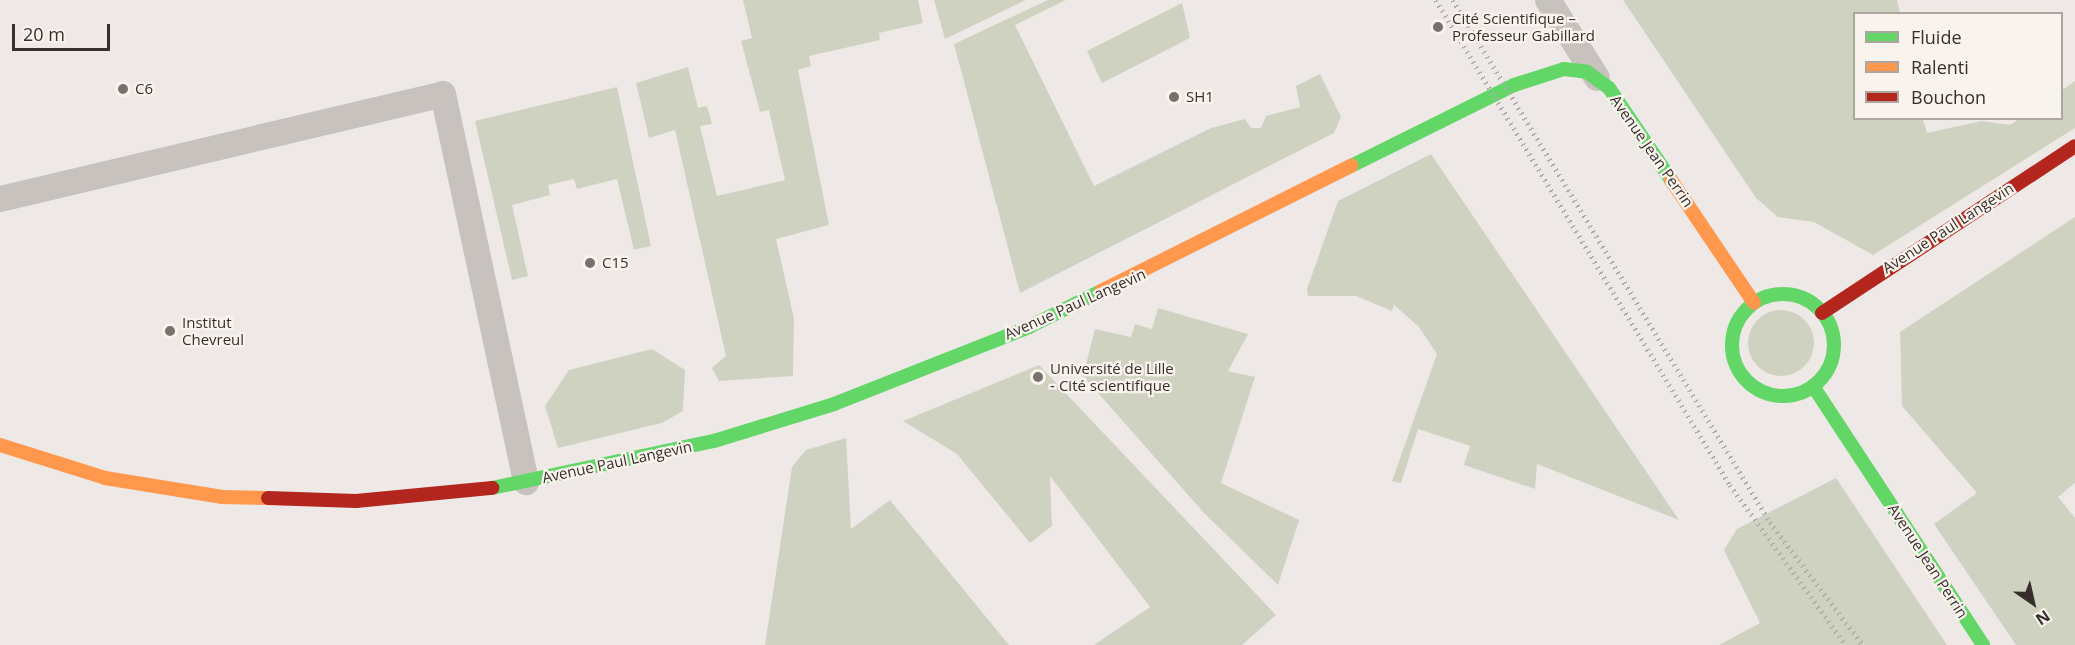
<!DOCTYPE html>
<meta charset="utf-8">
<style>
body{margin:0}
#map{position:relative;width:2075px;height:645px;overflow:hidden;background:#eee9e6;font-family:"Open Sans",sans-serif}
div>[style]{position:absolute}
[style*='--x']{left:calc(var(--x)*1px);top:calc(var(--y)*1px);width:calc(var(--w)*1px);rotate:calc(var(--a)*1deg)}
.green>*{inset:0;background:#d0d2c1}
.round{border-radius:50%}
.street>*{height:26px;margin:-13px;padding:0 13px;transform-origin:13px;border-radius:13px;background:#c7c2be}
.fast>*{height:14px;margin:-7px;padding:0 7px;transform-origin:7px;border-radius:7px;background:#63d668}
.fast>.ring{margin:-7px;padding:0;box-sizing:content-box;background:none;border:14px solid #63d668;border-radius:50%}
.slow>*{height:14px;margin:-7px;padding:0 7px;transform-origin:7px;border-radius:7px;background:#ff974d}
.jam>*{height:14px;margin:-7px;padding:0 7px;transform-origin:7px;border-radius:7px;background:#b3261e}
.rail>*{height:4.5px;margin-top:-2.25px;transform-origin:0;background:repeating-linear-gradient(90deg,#afaba8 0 1.5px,transparent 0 6px)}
.dots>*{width:16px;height:16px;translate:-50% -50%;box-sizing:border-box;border:3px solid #f9f3ee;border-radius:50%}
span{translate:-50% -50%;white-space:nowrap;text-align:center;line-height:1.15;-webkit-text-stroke:4.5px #f9f3ee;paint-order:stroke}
.poi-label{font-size:15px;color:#382f2c}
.left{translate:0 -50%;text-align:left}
.street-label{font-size:15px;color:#382f2c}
.legend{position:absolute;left:1853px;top:12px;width:210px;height:108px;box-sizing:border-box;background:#f9f3ee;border:2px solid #aca5a0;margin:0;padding:8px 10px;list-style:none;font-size:18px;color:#382f2c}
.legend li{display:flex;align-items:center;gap:12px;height:30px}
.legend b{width:30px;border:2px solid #aca5a0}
.north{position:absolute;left:2003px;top:573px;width:60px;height:60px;-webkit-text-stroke:4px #f9f3ee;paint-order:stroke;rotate:146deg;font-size:16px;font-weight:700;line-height:24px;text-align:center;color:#382f2c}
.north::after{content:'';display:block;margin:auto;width:21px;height:27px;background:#382f2c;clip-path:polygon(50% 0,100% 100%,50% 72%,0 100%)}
.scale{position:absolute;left:12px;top:24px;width:98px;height:27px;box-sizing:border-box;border:3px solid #382f2c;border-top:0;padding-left:8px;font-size:18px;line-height:21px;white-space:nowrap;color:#382f2c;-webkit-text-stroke:4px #f9f3ee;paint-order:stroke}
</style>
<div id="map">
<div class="green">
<div style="clip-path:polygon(743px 0,918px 0,923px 23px,879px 33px,880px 40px,809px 56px,811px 66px,798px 70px,829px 225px,776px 239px,794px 319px,793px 376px,719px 381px,712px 368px,726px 356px,675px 130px,649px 138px,636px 83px,688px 67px,698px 108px,707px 106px,712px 124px,700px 126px,717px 196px,785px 180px,769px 110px,760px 112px,741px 41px,752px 38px)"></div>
<div style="clip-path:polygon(934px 0,1026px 0,945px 39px)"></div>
<div style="clip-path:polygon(1048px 0,1066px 0,1015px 25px,1094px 186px,1211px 128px,1245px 119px,1251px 128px,1261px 128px,1266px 116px,1300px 107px,1296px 86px,1320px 74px,1341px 117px,1334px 133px,1020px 293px,954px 44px)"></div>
<div style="clip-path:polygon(1623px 0,1897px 0,1900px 13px,1854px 14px,1854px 118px,1923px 119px,1927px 133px,1981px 121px,2010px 125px,2019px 119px,2062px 118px,2062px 90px,2075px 81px,2075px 128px,1873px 255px,1814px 222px,1778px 217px,1756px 198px)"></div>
<div style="clip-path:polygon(1182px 3px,1190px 38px,1102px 83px,1087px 51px)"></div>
<div style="clip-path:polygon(617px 87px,651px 246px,634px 250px,617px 179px,577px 189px,574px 179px,548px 185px,550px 195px,512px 205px,528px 276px,512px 280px,475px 121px)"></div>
<div style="clip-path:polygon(1431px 154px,1679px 520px,1537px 464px,1535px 489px,1464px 465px,1470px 446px,1418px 429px,1401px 483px,1392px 481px,1437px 354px,1419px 327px,1394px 305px,1392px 311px,1356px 296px,1308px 296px,1307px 289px,1338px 201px)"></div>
<div style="clip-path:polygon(2075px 217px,2075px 483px,2058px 497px,2075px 518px,2075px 645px,2016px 645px,1934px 524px,1977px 493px,1902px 406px,1900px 332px)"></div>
<div style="clip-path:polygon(1158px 308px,1248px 334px,1228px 371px,1255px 377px,1221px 483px,1299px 520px,1278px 585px,1204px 513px,1083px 376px,1095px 329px,1131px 337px,1135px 324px,1152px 329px)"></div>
<div class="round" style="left:1748px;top:310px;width:66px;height:66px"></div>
<div style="clip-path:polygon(652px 349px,685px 370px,683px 411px,662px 423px,558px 448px,545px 406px,569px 370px)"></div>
<div style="clip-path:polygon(1039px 365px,1276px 615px,1242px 645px,1094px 645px,1150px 607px,1050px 476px,1052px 526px,1030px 543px,957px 454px,903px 421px)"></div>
<div style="clip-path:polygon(846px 438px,851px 529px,890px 500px,1009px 645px,765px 645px,792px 467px,806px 450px)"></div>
<div style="clip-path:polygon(1836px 478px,1947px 645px,1719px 645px,1760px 623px,1724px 550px,1737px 529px)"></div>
</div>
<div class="street">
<div style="--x:1548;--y:0;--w:92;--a:57.9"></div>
<div style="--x:0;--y:199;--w:455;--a:-13.3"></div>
<div style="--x:443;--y:94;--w:397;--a:77.9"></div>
</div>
<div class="fast">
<div style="--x:1351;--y:166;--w:182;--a:-26.4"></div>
<div style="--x:1514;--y:85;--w:52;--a:-17.7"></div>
<div style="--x:1564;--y:69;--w:23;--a:7"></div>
<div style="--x:1587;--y:72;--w:27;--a:36"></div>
<div style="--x:1609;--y:88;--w:111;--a:56"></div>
<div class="ring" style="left:1732px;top:294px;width:88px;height:88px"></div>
<div style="--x:1813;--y:386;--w:310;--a:56.7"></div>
<div style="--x:492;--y:488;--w:227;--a:-12"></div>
<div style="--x:714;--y:441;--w:126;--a:-17.1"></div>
<div style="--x:834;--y:404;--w:210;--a:-21.5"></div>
<div style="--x:1029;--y:327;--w:80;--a:-26.6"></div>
</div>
<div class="slow">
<div style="--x:1671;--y:180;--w:148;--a:56"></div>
<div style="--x:1101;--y:291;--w:280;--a:-26.6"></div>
<div style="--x:0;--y:445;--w:110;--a:17.4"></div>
<div style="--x:105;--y:478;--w:119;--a:9.2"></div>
<div style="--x:222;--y:497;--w:46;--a:1.2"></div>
</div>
<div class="jam">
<div style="--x:1822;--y:313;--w:303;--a:-33.4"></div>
<div style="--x:268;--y:498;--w:88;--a:2"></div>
<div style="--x:356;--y:501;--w:137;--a:-5.5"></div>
</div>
<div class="rail">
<div style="--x:1436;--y:0;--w:567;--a:58.78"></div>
<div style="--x:1730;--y:485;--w:198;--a:54.1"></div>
<div style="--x:1453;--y:0;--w:611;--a:58.73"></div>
<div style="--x:1770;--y:522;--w:154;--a:52.9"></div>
</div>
<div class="dots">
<div style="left:1438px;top:27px;background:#78706d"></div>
<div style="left:123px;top:89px;background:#78706d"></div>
<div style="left:1174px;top:97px;background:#78706d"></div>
<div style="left:590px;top:263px;background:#78706d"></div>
<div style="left:170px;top:331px;background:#78706d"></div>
<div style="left:1038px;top:377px;background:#78706d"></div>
</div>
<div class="poi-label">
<span class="left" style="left:1452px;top:27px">Cité Scientifique –<br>Professeur Gabillard</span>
<span class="left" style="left:135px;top:89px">C6</span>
<span class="left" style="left:1186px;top:97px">SH1</span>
<span class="left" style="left:602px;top:263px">C15</span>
<span class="left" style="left:182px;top:331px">Institut<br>Chevreul</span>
<span class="left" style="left:1050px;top:377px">Université de Lille<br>‐ Cité scientifique</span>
</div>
<div class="street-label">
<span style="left:1652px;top:151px;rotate:55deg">Avenue Jean Perrin</span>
<span style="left:1948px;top:228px;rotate:-33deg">Avenue Paul Langevin</span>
<span style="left:1075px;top:304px;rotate:-24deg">Avenue Paul Langevin</span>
<span style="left:617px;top:462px;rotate:-12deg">Avenue Paul Langevin</span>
<span style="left:1928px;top:561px;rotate:57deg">Avenue Jean Perrin</span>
</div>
<ul class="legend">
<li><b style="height:8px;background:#63d668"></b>Fluide</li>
<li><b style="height:8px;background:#ff974d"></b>Ralenti</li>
<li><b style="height:8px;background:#b3261e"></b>Bouchon</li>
</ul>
<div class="north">N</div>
<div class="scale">20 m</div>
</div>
